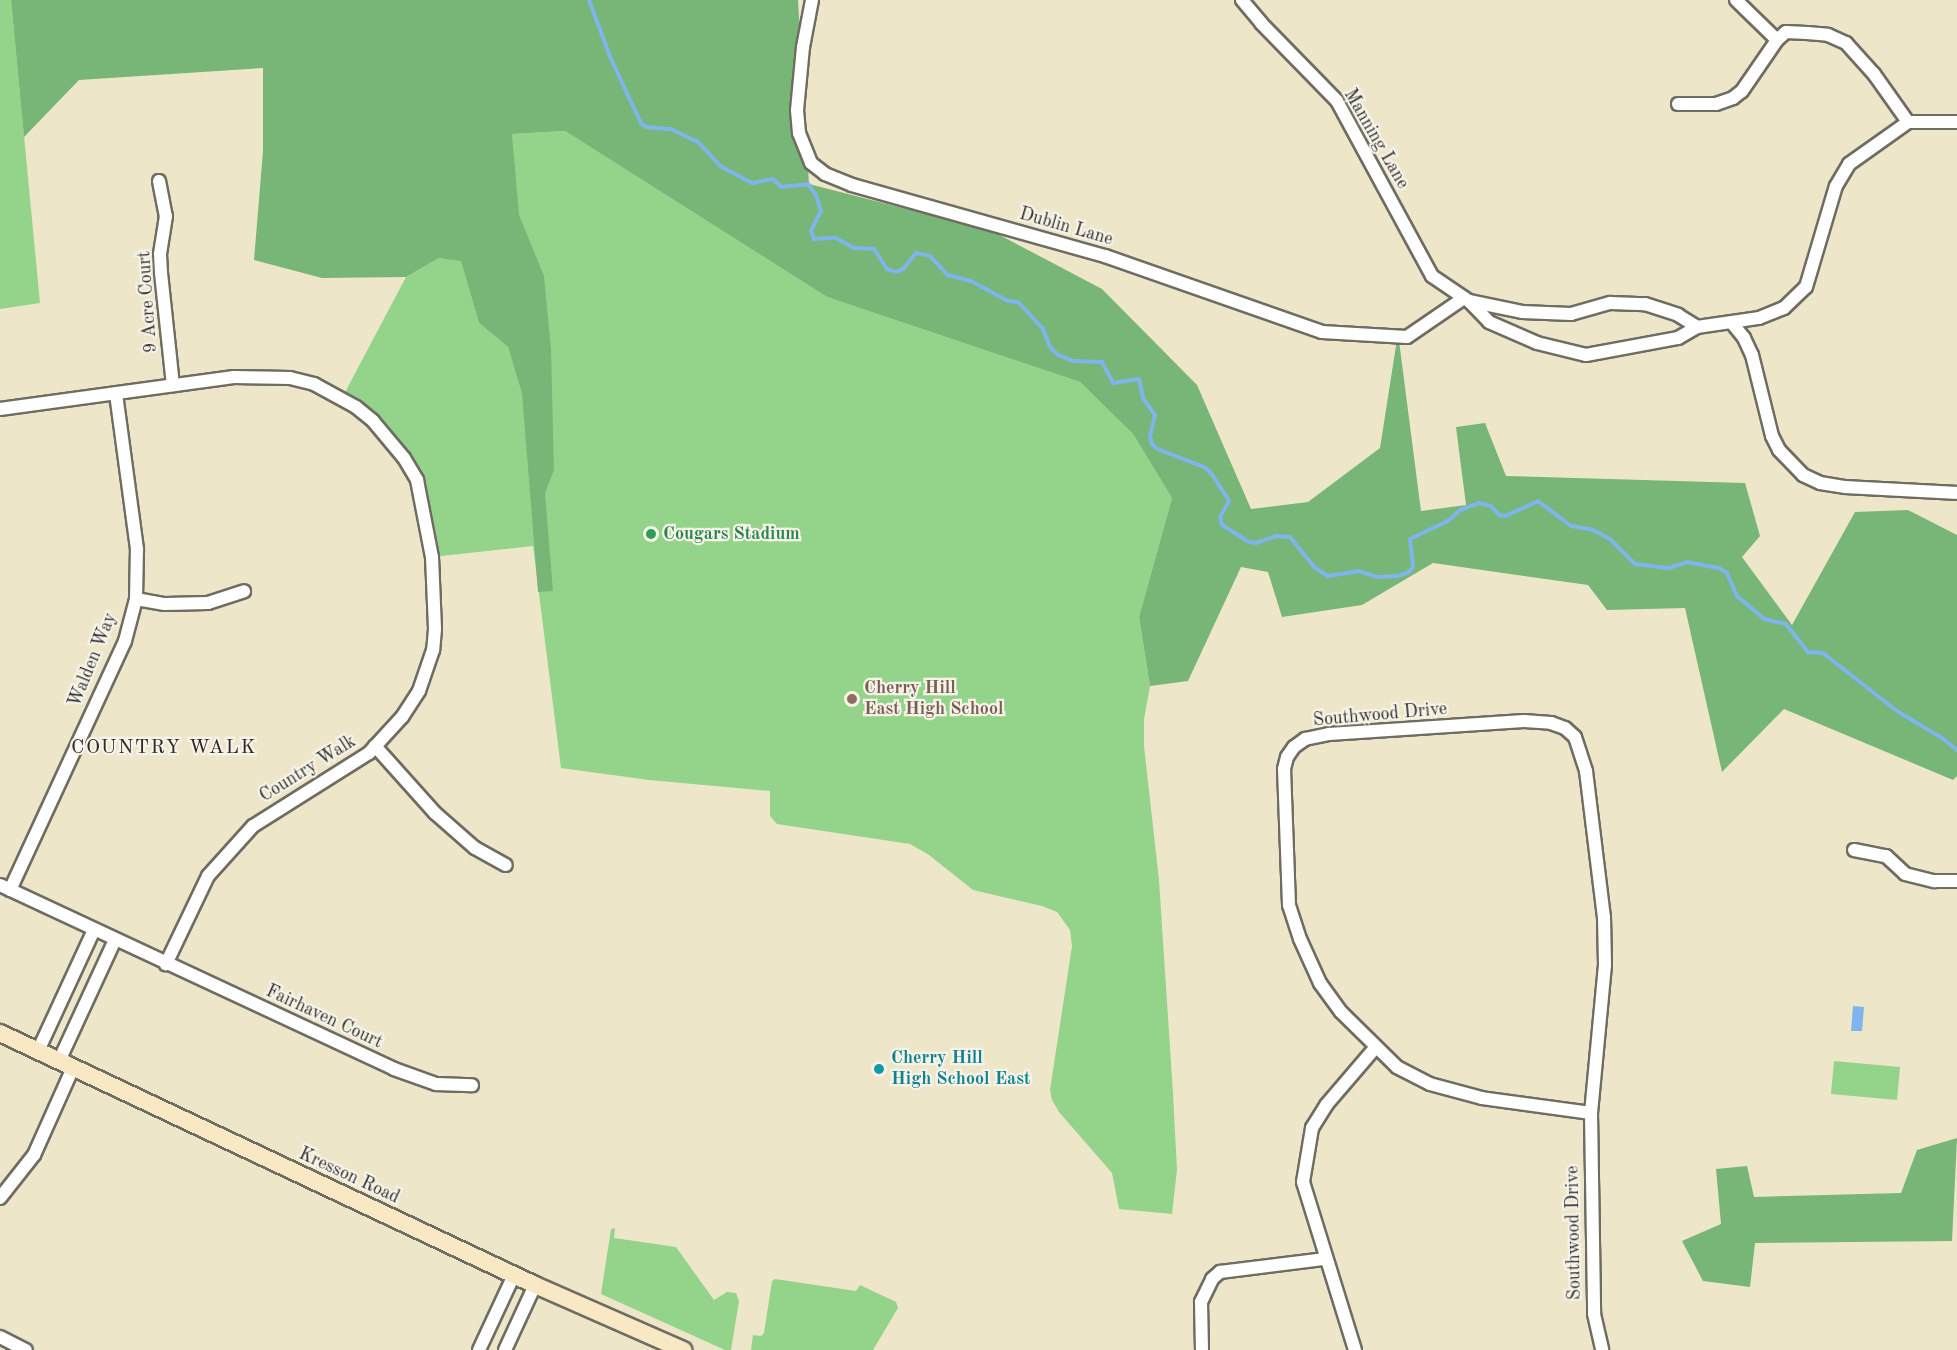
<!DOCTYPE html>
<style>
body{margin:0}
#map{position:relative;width:1957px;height:1350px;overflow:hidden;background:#ede6c9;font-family:"Old Standard TT",serif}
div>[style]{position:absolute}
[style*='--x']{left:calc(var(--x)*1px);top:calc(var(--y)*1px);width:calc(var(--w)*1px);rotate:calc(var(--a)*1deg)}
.green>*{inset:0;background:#94d48a}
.forest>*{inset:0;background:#77b676}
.water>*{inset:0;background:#7eb5ed}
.stream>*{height:4px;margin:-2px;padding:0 2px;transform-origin:2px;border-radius:2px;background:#7eb5ed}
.roads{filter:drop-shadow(2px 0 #6f6c62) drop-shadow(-2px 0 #6f6c62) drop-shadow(0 2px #6f6c62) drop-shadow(0 -2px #6f6c62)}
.street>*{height:12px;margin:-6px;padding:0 6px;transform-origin:6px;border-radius:6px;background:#fff}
.secondary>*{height:16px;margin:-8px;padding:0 8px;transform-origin:8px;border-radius:8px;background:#f8e8c3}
.dots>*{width:16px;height:16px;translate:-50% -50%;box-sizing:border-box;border:3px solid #f7f3e8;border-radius:50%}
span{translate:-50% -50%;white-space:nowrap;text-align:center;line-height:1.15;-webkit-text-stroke:4.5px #f7f3e8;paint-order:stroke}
.street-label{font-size:18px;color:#2b2b2b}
.leisure-label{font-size:18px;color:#27864d;font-weight:700}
.left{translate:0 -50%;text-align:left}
.education-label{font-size:18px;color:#785e54;font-weight:700}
.culture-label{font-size:18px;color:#0d838f;font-weight:700}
.neighbourhood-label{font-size:20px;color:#2b2b2b;letter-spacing:1.5px}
</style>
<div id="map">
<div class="green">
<div style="clip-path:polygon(0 0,11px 0,40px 303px,0 309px)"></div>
<div style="clip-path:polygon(565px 131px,827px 297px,1080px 382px,1133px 434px,1172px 498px,1139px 617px,1150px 686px,1144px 719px,1144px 746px,1159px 880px,1173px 1093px,1177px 1170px,1172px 1214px,1119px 1209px,1112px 1173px,1059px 1112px,1052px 1100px,1050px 1090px,1072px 946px,1070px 930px,1057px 912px,1042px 906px,973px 890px,929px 855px,910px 844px,777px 824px,770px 816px,770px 791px,649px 780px,561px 768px,533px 546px,432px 557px,417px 480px,404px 458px,342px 398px,406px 277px,439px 258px,461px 260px,479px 323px,508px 347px,522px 390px,512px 134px)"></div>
<div style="clip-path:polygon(1834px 1061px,1900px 1067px,1897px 1100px,1831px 1094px)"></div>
<div style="clip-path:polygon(615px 1228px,614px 1238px,676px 1247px,714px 1300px,727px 1292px,736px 1293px,739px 1301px,731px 1350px,725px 1350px,601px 1294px,611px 1229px)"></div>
<div style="clip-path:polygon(775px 1279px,856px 1291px,860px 1285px,896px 1302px,898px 1308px,873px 1350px,751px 1350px,753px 1335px,761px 1336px,764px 1333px,772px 1281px)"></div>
</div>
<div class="forest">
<div style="clip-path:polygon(11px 0,798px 0,809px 184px,992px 231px,1102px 289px,1197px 385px,1251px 509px,1308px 502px,1380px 448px,1398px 333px,1421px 511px,1466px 505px,1456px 427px,1485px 423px,1506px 476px,1745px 483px,1760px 536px,1742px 557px,1792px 625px,1855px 512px,1908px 510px,1957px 535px,1957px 776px,1953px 780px,1784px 709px,1722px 772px,1685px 608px,1607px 610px,1588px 585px,1433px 563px,1362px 605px,1282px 617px,1268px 572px,1241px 567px,1188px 681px,1150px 686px,1139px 617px,1172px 498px,1133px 434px,1080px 382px,827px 297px,565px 131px,512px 134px,519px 215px,544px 276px,551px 350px,554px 470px,545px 493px,553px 591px,538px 592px,522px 393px,508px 347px,479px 323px,461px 261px,439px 258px,406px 277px,322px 278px,254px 260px,263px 151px,263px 68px,79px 80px,24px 137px)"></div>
<div style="clip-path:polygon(1957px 1138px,1952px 1241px,1755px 1243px,1750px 1287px,1703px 1281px,1682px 1241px,1721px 1224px,1716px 1169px,1747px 1166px,1754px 1197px,1901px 1193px,1917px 1150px)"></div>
</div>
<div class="water">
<div style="clip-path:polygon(1853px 1006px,1864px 1007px,1862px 1031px,1851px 1031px)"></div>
</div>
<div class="stream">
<div style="--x:589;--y:0;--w:63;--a:69.6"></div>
<div style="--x:611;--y:59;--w:71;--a:64.9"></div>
<div style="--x:641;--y:123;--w:6;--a:39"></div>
<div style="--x:646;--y:127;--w:25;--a:5"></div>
<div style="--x:671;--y:129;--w:30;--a:26"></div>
<div style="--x:698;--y:142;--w:33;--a:47"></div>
<div style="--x:720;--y:166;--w:36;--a:28"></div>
<div style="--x:752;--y:183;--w:21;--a:-11"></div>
<div style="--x:773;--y:179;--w:11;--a:45"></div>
<div style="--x:781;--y:187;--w:27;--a:-6"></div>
<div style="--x:808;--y:184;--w:14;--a:54"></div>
<div style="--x:816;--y:195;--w:17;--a:73"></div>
<div style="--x:821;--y:211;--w:22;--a:117"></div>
<div style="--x:811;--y:231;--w:9;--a:69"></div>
<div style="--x:814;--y:239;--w:22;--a:-3"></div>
<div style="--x:836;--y:238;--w:21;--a:29"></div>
<div style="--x:854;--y:248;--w:20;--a:3"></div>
<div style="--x:874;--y:249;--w:24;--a:57"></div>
<div style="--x:887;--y:269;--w:9;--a:18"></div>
<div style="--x:896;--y:272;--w:8;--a:-23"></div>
<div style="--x:903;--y:269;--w:21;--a:-51"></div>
<div style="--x:916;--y:253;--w:14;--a:12"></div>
<div style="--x:930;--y:256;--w:26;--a:47"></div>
<div style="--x:948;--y:275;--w:24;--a:15"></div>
<div style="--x:971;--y:281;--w:42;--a:28.4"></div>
<div style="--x:1008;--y:301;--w:10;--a:6"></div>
<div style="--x:1018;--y:302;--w:37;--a:47"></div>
<div style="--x:1043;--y:329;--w:19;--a:69"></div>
<div style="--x:1050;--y:347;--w:11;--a:45"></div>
<div style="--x:1058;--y:355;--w:17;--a:21"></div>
<div style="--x:1074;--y:361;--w:28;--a:2"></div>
<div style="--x:1102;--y:362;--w:24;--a:62"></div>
<div style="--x:1113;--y:383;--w:26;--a:-9"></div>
<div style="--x:1139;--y:379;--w:19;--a:78"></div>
<div style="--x:1143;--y:398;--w:21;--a:55"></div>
<div style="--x:1155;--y:415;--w:23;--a:103"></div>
<div style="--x:1150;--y:437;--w:7;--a:74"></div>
<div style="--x:1152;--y:444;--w:7;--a:45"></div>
<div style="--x:1157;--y:449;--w:50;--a:21"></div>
<div style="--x:1204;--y:467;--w:9;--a:41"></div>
<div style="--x:1211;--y:473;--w:33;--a:57"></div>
<div style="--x:1229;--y:501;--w:18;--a:119"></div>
<div style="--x:1220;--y:517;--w:8;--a:76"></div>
<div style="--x:1222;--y:525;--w:32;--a:32"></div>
<div style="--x:1249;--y:542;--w:7;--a:8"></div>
<div style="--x:1256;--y:543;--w:21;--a:-19"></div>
<div style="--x:1276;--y:536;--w:14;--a:4"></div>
<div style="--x:1290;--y:537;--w:38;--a:51"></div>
<div style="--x:1314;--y:567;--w:17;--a:33"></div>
<div style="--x:1328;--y:576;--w:30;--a:-9"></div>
<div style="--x:1358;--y:571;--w:21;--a:17"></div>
<div style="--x:1378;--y:577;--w:20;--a:-3"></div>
<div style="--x:1398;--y:576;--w:12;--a:-20"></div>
<div style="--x:1409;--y:572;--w:6;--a:-51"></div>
<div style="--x:1413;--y:567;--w:28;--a:-96"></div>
<div style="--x:1410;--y:539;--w:42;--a:-25.3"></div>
<div style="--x:1448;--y:521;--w:16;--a:-43"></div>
<div style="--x:1460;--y:510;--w:20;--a:-20"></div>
<div style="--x:1479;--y:503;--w:12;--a:14"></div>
<div style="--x:1491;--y:506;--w:12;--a:48"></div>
<div style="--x:1499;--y:515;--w:6;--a:9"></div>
<div style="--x:1505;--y:516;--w:36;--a:-24"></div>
<div style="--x:1538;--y:501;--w:41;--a:37.1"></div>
<div style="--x:1571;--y:526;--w:22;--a:10"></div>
<div style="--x:1593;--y:530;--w:19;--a:28"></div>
<div style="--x:1610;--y:539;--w:35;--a:45"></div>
<div style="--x:1635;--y:564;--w:34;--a:7"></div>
<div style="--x:1669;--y:568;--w:19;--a:-18"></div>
<div style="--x:1687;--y:562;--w:33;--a:11"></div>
<div style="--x:1719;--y:568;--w:9;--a:32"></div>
<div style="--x:1727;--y:573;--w:25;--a:67"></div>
<div style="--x:1737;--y:596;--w:35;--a:40"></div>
<div style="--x:1764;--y:619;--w:23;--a:13"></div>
<div style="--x:1786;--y:624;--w:36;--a:52"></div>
<div style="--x:1808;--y:652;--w:15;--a:4"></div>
<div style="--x:1823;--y:653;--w:94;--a:38.1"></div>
<div style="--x:1897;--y:711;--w:52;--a:31"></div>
<div style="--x:1942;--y:738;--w:19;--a:39"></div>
</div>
<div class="roads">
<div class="street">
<div style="--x:812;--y:0;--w:48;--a:100.8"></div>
<div style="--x:803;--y:47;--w:63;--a:95.4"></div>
<div style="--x:797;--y:110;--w:23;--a:85"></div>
<div style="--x:799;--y:133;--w:32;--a:68"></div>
<div style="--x:811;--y:163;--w:18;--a:38"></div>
<div style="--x:825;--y:174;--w:29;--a:22"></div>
<div style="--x:852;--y:185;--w:263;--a:15.7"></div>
<div style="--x:1105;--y:256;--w:230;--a:19.3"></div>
<div style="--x:1322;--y:332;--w:85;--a:3.4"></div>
<div style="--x:1407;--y:337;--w:69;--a:-34.4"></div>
<div style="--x:1242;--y:0;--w:30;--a:50"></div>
<div style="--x:1261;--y:23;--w:109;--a:45.7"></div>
<div style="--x:1337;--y:101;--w:199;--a:61.5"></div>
<div style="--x:1432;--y:276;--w:45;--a:34"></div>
<div style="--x:1469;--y:301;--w:54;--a:11.7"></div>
<div style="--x:1522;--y:312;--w:49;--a:2.3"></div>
<div style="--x:1571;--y:314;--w:41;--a:-15.8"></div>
<div style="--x:1610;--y:303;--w:35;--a:2"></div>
<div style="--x:1645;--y:304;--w:35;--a:18"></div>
<div style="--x:1678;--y:315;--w:22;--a:32"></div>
<div style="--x:1736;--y:0;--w:57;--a:44.3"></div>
<div style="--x:1777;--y:40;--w:12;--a:-42"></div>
<div style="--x:1786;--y:32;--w:21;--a:3"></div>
<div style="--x:1807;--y:33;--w:21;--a:5"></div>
<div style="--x:1828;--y:35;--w:20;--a:24"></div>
<div style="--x:1846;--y:43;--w:42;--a:47.9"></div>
<div style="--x:1874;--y:74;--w:59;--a:54.7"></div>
<div style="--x:1678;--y:104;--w:38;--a:0"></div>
<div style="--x:1716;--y:104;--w:18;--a:-19"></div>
<div style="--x:1733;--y:98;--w:11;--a:-38"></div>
<div style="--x:1742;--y:91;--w:62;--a:-55.5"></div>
<div style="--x:159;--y:181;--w:36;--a:79"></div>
<div style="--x:166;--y:216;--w:38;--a:99"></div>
<div style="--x:160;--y:254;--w:19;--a:87"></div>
<div style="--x:161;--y:273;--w:113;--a:83.9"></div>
<div style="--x:1469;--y:301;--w:29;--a:46"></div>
<div style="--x:1489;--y:322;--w:52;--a:23.6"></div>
<div style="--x:1537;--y:343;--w:50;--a:13.8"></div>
<div style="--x:1586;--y:355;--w:94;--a:-10.5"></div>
<div style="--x:1678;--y:338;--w:22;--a:-30"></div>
<div style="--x:1697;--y:327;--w:63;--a:-8.3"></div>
<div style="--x:1759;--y:318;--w:27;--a:-22"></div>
<div style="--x:1784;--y:308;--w:30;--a:-44"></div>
<div style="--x:1806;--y:287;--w:105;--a:-73.5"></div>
<div style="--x:1836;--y:186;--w:26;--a:-59"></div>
<div style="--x:1849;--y:164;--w:72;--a:-35.4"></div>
<div style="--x:1908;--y:122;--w:49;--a:0"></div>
<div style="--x:1732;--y:323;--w:19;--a:51"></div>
<div style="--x:1744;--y:338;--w:19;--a:65"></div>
<div style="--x:1752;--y:355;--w:83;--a:76.1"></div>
<div style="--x:1772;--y:436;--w:16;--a:63"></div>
<div style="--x:1779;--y:450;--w:35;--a:46"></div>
<div style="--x:1803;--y:475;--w:19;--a:25"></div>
<div style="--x:1820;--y:483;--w:26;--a:9"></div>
<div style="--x:1846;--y:487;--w:111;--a:3.1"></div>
<div style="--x:0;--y:409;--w:236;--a:-7.8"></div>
<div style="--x:234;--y:377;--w:56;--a:1"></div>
<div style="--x:290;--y:378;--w:25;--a:14"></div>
<div style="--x:314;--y:384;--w:48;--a:28.7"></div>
<div style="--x:356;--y:407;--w:22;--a:39"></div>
<div style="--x:373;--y:421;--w:48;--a:50"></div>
<div style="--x:404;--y:458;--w:26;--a:59"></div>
<div style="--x:417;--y:480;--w:78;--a:79"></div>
<div style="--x:432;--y:557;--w:72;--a:87.6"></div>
<div style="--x:435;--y:629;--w:21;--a:95"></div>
<div style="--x:433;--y:650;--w:43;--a:108.9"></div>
<div style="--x:419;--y:691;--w:31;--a:123"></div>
<div style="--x:402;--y:717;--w:49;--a:132.5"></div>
<div style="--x:369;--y:753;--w:137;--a:147.8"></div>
<div style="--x:253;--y:826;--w:67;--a:132"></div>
<div style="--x:208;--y:876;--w:98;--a:115.5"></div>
<div style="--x:136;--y:599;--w:29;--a:10"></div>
<div style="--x:165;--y:604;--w:43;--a:-1.3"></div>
<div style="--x:208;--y:603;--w:38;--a:-18"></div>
<div style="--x:375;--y:746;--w:90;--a:48.2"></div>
<div style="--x:435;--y:813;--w:53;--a:41.2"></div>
<div style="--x:475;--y:848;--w:35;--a:29"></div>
<div style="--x:1854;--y:850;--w:33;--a:11"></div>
<div style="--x:1886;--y:856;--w:26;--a:43"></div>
<div style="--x:1905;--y:874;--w:30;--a:14"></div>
<div style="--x:1934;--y:881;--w:23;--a:0"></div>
<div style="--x:0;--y:885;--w:435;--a:25"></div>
<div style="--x:394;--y:1069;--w:45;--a:19.7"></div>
<div style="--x:436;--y:1084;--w:36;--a:2"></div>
<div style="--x:10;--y:890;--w:274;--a:-65.2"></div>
<div style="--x:125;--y:641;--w:43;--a:-75.3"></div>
<div style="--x:136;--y:599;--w:50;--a:-88.9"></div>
<div style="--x:137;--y:549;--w:157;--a:-97.7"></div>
<div style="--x:38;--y:1051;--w:133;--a:-65.2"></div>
<div style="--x:59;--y:1061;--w:133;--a:-65.2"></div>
<div style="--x:1591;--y:1113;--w:110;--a:-172.2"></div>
<div style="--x:1482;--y:1098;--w:54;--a:-164.9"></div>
<div style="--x:1430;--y:1084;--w:37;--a:-153"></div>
<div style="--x:1397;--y:1067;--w:78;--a:-135.5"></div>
<div style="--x:1341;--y:1012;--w:36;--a:-126"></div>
<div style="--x:1320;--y:983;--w:48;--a:-114.4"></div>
<div style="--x:1300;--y:939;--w:36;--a:-108"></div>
<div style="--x:1289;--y:905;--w:136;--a:-92.1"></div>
<div style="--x:1284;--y:769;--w:12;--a:-76"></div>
<div style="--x:1287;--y:757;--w:12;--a:-55"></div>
<div style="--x:1294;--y:747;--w:14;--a:-36"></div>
<div style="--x:1305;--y:739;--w:25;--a:-12"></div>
<div style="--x:1329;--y:734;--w:195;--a:-3.8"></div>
<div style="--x:1524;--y:721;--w:27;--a:4"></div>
<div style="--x:1551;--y:723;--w:15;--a:20"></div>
<div style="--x:1565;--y:728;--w:13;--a:42"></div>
<div style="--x:1575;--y:737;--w:36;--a:72"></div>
<div style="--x:1586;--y:771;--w:147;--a:83"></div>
<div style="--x:1604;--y:917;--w:48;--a:88.8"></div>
<div style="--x:1605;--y:965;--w:149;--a:95.4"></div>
<div style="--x:1591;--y:1113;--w:201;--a:89.1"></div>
<div style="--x:1594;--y:1314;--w:37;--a:77"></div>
<div style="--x:0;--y:1198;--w:55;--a:-51.7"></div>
<div style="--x:34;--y:1155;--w:95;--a:-65.9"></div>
<div style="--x:0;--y:1337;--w:29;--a:27"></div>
<div style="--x:479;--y:1350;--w:83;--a:-65"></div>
<div style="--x:505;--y:1350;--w:72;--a:-65.2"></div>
<div style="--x:1202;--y:1350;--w:48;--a:-91.2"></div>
<div style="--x:1201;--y:1302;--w:25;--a:-64"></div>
<div style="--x:1212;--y:1279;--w:11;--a:-41"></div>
<div style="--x:1220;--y:1272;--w:106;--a:-7.1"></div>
<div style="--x:1355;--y:1350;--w:176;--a:-107.2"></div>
<div style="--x:1303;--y:1182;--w:55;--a:-80.5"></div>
<div style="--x:1312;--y:1128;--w:28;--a:-58"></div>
<div style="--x:1327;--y:1104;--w:74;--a:-49.4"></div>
</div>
<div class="secondary">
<div style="--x:0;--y:1033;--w:591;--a:25.22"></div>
<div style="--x:535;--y:1285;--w:162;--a:23.7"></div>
</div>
</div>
<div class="dots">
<div style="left:651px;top:534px;background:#2e9e5b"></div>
<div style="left:852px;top:699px;background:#8d6e63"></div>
<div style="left:879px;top:1069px;background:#0f9aa8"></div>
</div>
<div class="street-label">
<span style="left:1376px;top:139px;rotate:60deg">Manning Lane</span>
<span style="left:1066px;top:227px;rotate:16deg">Dublin Lane</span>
<span style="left:148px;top:302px;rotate:-94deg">9 Acre Court</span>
<span style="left:93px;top:660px;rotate:-68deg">Walden Way</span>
<span style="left:1380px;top:715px;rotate:-5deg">Southwood Drive</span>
<span style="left:308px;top:769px;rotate:-32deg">Country Walk</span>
<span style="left:324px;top:1017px;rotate:25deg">Fairhaven Court</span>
<span style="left:349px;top:1176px;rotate:25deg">Kresson Road</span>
<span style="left:1574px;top:1233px;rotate:-91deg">Southwood Drive</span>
</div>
<div class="leisure-label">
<span class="left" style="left:663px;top:534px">Cougars Stadium</span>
</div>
<div class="education-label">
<span class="left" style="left:864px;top:699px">Cherry Hill<br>East High School</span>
</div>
<div class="culture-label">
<span class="left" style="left:891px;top:1069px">Cherry Hill<br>High School East</span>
</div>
<div class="neighbourhood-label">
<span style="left:164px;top:748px">COUNTRY WALK</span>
</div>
</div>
